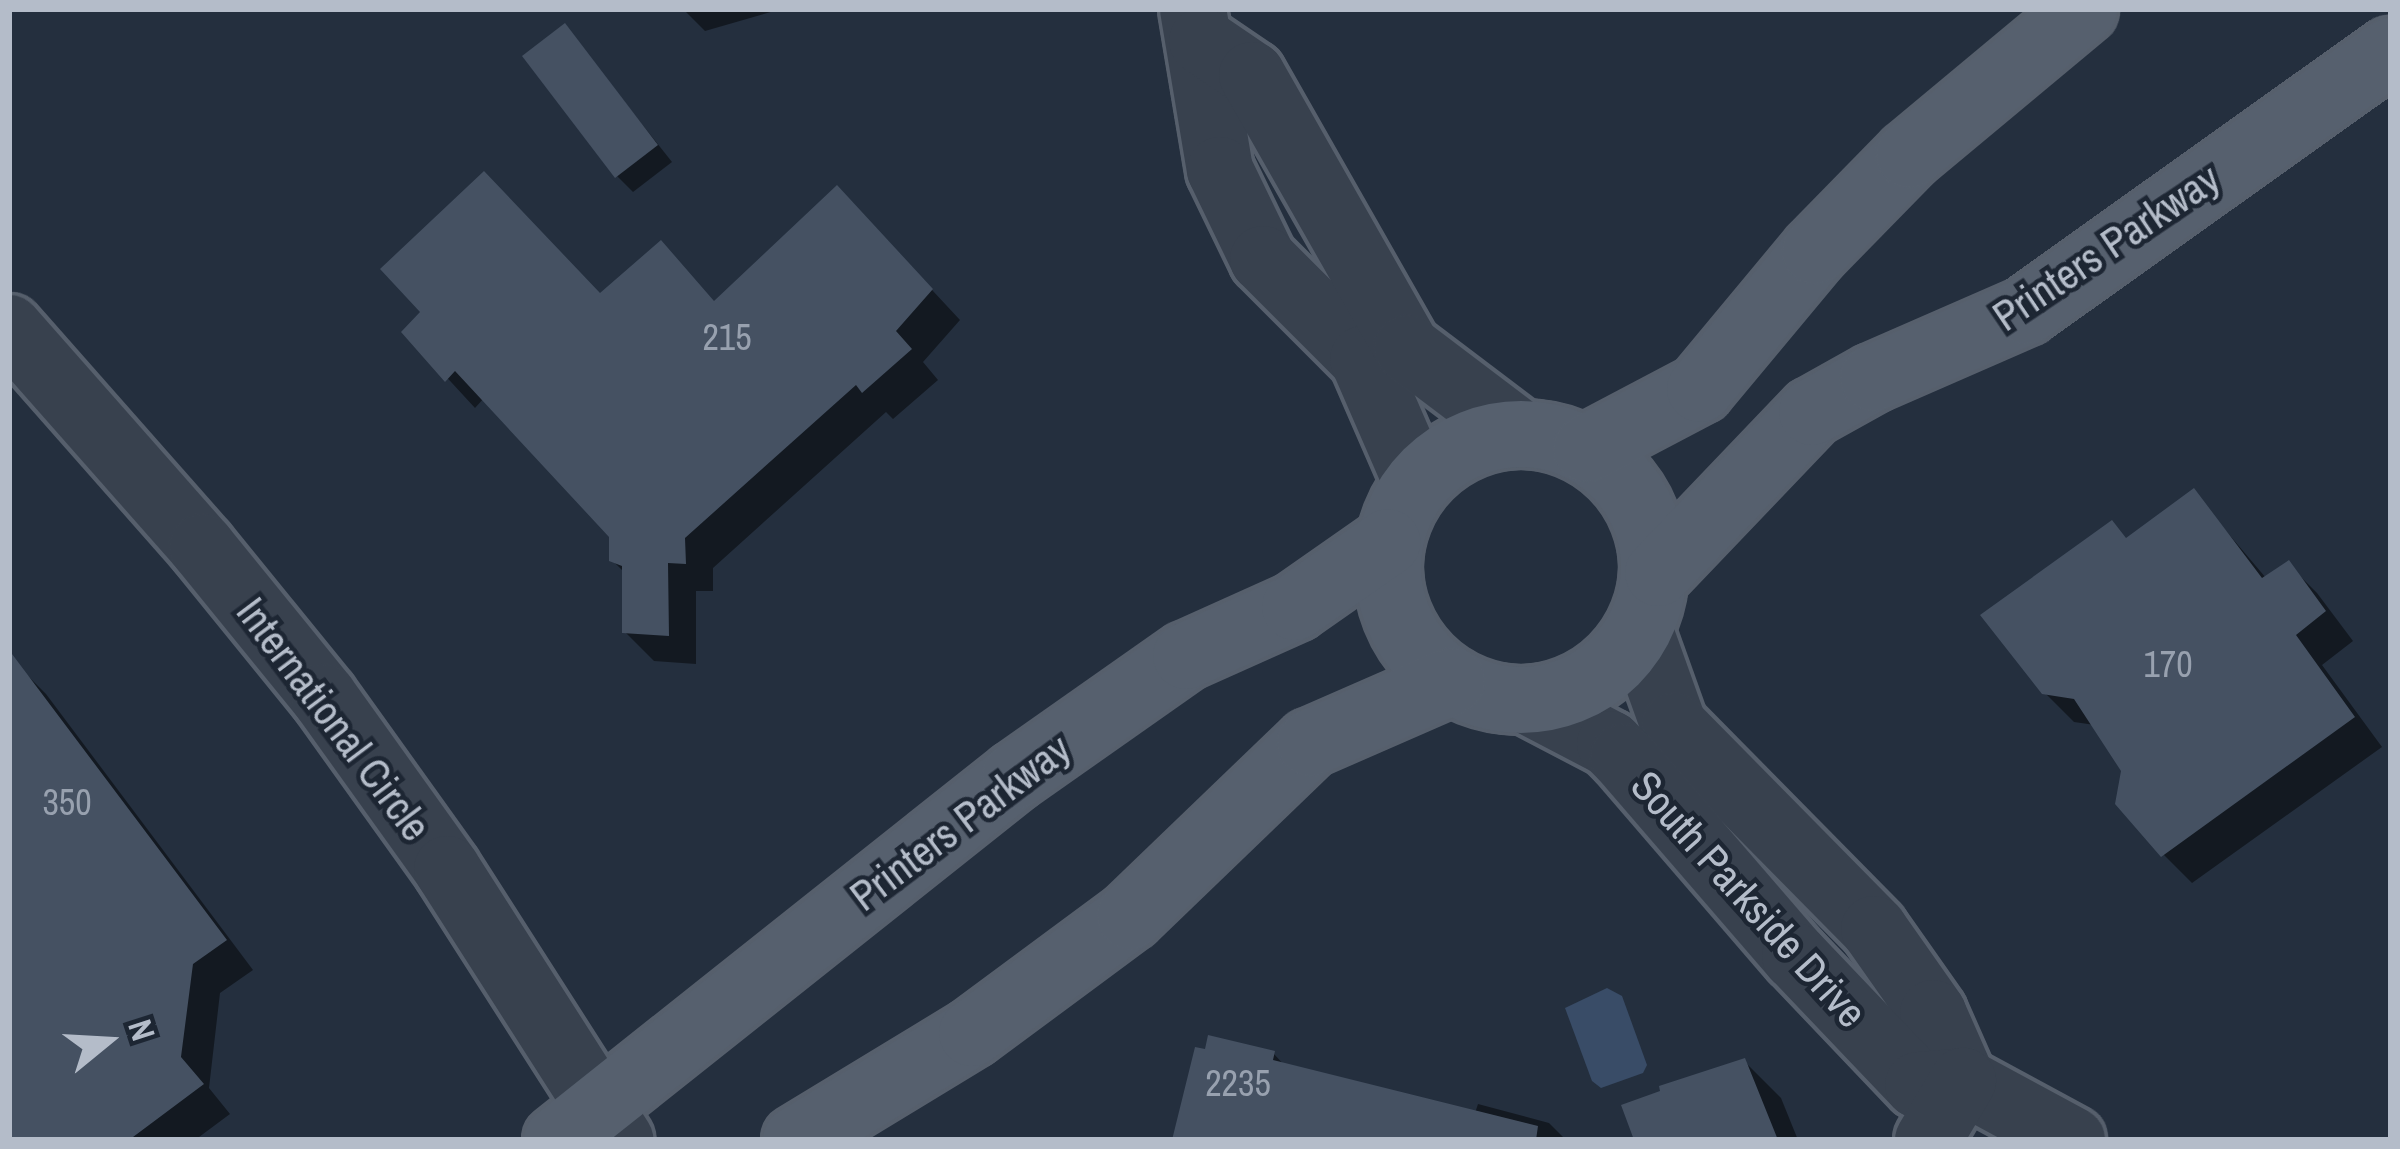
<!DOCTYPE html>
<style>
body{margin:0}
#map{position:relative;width:2400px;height:1149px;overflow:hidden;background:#242f3e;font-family:"Archivo Narrow",sans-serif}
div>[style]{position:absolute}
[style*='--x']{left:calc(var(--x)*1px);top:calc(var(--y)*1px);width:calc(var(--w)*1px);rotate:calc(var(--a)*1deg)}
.water>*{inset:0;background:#394c67}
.shadow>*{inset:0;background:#0007}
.building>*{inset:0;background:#455162}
.roads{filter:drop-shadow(3px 0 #565f6c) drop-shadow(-3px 0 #565f6c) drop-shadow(0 3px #565f6c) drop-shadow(0 -3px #565f6c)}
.minor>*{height:66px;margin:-33px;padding:0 33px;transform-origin:33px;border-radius:33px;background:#38414e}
.major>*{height:66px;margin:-33px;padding:0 33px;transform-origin:33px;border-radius:33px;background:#56606e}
.major>.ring{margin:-33px;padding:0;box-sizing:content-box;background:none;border:66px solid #56606e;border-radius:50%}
span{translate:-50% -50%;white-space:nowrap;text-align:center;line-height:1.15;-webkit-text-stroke:9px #1d2633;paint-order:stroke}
.number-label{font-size:36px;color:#98a1af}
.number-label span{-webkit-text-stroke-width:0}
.street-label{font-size:42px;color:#b4bcc9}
.frame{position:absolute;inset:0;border:12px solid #b4bcc9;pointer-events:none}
.north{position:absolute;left:48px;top:981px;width:120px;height:120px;-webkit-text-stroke:9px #1d2633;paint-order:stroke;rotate:72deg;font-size:33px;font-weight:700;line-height:48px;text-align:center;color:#b4bcc9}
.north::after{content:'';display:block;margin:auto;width:42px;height:54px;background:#b4bcc9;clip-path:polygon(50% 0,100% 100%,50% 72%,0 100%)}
</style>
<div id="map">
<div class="water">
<div style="clip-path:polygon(1607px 988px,1622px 996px,1647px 1065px,1643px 1073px,1601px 1088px,1592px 1081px,1565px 1008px)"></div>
</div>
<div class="shadow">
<div style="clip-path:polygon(683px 9px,781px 9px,705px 31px)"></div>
<div style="clip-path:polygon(565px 27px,672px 162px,633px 192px,617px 176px)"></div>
<div style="clip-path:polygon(865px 218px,960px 320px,923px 362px,938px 380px,893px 419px,886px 412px,713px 568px,713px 591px,696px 591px,696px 664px,654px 661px,625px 632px,625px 573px,612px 560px,612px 536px,484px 398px,475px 408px,405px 332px,601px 296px,716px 303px)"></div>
<div style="clip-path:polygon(2193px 492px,2266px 578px,2288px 564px,2317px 593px,2353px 641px,2322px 665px,2382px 747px,2192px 883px,2163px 854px,2124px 771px,2095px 725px,2074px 722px,2044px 692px,2128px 540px)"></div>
<div style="clip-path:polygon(17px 665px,46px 694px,253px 970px,220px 993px,209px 1088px,230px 1114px,195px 1140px,9px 1140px,9px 671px)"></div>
<div style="clip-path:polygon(1274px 1054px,1286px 1067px,1475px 1113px,1478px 1104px,1549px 1123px,1566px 1140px,1172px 1140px)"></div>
<div style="clip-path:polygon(1744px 1061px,1781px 1098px,1798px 1140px,1637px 1140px)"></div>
</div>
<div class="building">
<div style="clip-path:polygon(565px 23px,658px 145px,615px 178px,522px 56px)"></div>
<div style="clip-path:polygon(484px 171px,600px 293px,661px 240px,714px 301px,837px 185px,933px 289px,896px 331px,912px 349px,862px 393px,856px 385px,685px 538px,686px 564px,668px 563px,669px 636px,622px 633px,622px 566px,609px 561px,609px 537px,455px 371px,445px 382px,401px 332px,420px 312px,380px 269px)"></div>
<div style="clip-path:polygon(2194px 488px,2262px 578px,2289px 560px,2326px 611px,2296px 635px,2355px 717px,2161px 857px,2115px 804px,2121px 771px,2074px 699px,2042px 694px,1980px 615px,2112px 520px,2126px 538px)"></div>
<div style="clip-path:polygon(9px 650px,227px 940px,193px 964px,181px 1057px,204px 1084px,129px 1140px,9px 1140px)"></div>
<div style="clip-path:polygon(1208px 1035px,1275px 1051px,1273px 1060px,1538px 1126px,1536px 1140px,1172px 1140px,1195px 1047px,1205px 1049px)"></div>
<div style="clip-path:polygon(1745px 1058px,1778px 1140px,1634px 1140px,1621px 1105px,1660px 1091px,1659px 1086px)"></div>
</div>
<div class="roads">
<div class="minor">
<div style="--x:1193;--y:9;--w:163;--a:80.5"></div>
<div style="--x:1220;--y:170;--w:99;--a:64.2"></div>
<div style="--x:1263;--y:259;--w:141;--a:45"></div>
<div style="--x:1363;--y:359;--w:133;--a:66.5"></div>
<div style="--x:1202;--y:41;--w:60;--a:34.2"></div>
<div style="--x:1252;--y:75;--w:314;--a:60.4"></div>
<div style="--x:1407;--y:348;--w:134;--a:37.1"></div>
<div style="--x:9;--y:328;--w:292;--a:48.6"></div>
<div style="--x:202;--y:547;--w:193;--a:50.9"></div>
<div style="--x:324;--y:697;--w:211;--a:54.4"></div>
<div style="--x:447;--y:869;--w:322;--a:57.4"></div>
<div style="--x:1641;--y:634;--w:98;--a:70.3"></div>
<div style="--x:1674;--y:726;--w:285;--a:45.4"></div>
<div style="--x:1874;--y:929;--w:103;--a:54.9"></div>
<div style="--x:1933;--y:1013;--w:74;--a:66.2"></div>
<div style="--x:1963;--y:1081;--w:124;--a:28.4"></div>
<div style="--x:1532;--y:703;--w:88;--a:27.7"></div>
<div style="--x:1610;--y:744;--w:18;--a:45"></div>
<div style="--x:1623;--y:757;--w:263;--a:49.2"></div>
<div style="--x:1795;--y:956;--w:178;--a:46.4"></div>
<div style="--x:1918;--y:1085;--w:45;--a:-5.1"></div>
<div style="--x:1928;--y:1140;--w:69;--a:-59.3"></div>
</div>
<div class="major">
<div class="ring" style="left:1388px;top:434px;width:200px;height:200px"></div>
<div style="--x:1586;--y:449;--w:129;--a:-27.8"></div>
<div style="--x:1700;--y:389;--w:180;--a:-50.2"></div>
<div style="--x:1815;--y:251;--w:134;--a:-45.6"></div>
<div style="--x:1909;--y:155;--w:228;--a:-39.8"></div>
<div style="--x:1658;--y:573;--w:223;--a:-46.3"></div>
<div style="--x:1812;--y:412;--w:70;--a:-29.1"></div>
<div style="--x:1873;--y:378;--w:167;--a:-23.6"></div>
<div style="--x:2026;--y:311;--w:448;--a:-35.5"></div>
<div style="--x:557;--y:1140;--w:585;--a:-38.48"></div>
<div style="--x:1015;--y:776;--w:209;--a:-35.1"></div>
<div style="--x:1186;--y:656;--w:120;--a:-24.2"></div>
<div style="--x:1295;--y:607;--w:113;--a:-35"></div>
<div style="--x:796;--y:1140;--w:206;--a:-31.3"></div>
<div style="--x:972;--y:1033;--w:197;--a:-36.5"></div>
<div style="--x:1130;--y:916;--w:250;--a:-43.9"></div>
<div style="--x:1310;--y:743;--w:155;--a:-23.6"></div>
</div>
</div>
<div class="number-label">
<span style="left:727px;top:338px">215</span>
<span style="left:2168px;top:665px">170</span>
<span style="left:67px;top:803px">350</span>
<span style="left:1238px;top:1084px">2235</span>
</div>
<div class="street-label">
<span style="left:2106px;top:247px;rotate:-34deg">Printers Parkway</span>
<span style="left:334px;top:719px;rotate:53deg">International Circle</span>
<span style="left:960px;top:822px;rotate:-37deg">Printers Parkway</span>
<span style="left:1749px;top:899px;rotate:48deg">South Parkside Drive</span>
</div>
<div class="frame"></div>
<div class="north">N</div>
</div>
